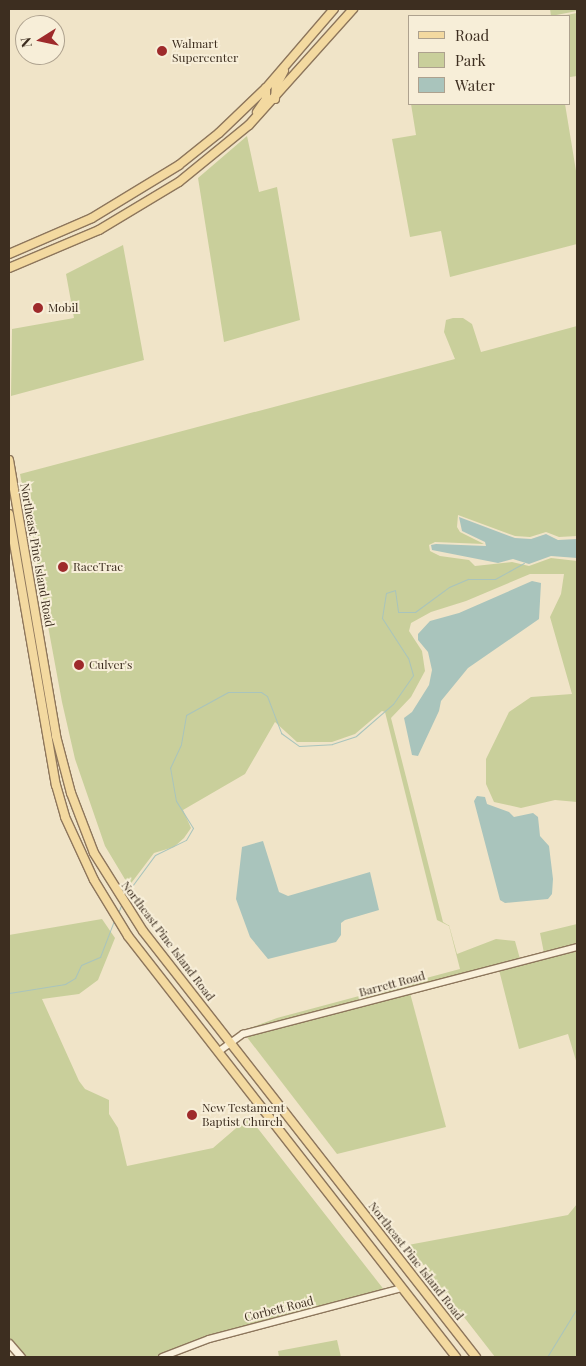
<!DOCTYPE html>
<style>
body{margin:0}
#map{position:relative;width:586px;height:1366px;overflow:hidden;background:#f0e4c8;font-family:"Playfair Display",serif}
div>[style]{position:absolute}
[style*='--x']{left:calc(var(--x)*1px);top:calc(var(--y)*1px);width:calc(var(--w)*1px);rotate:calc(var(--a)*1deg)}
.green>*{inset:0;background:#c9cf9b}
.water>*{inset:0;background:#a9c4bc}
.stream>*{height:1px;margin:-0.5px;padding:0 0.5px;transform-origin:0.5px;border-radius:0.5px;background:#a9c4bc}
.roads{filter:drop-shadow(1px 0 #8d765c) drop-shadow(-1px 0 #8d765c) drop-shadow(0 1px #8d765c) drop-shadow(0 -1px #8d765c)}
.tertiary>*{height:6px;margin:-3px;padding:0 3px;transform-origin:3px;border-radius:3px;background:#faf1dc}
.secondary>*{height:7px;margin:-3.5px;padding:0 3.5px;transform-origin:3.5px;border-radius:3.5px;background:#faf1dc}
.primary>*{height:8px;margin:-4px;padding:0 4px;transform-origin:4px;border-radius:4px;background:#f3d9a0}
.dots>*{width:14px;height:14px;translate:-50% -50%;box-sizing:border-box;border:2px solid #f7eed8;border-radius:50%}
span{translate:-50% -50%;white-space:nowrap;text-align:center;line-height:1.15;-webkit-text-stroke:4px #f7eed8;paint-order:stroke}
.poi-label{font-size:12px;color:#3d2e20}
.left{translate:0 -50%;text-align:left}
.street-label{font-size:12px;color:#3d2e20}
.frame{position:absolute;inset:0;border:10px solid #3d2e20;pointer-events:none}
.legend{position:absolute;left:408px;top:15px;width:162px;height:90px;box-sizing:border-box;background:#f7eed8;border:1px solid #ada18e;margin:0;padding:6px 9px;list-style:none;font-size:15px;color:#3d2e20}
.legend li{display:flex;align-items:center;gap:10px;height:25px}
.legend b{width:25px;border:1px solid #ada18e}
.north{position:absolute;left:15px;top:15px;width:50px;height:50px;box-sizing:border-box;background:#f7eed8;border:1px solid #ada18e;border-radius:50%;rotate:260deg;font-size:14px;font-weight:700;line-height:20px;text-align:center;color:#3d2e20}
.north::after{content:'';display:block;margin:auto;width:18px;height:22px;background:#9e2a2b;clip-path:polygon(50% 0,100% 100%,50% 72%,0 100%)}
</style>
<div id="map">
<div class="green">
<div style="clip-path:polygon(550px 9px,577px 9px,577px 11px,551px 16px)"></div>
<div style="clip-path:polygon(577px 13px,577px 76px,570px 77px,570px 16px,561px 16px)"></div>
<div style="clip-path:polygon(411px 104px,565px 104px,577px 177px,577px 244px,450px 277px,441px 231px,410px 237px,392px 139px,416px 135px)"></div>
<div style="clip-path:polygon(247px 136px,259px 192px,277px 187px,300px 320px,224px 342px,198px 178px)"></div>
<div style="clip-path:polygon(123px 245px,144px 360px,11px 396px,12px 329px,74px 318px,66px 274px)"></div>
<div style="clip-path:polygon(453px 318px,463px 318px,472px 324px,481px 352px,577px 326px,577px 536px,559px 537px,546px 532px,530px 537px,515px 536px,458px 515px,457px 527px,460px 532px,484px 544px,435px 542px,429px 545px,430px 551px,440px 556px,469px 560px,475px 566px,512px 562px,529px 566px,551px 558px,577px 561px,577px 802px,555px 800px,521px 808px,494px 802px,486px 784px,486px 759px,509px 712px,531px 697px,572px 694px,550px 617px,561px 594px,564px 574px,530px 574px,466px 601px,431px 612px,411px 623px,409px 631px,422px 651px,425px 671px,411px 697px,391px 718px,443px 922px,448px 925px,449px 925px,457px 954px,496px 939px,515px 941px,520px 959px,544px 953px,540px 933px,577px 924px,577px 945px,242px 1031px,277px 1018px,460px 969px,449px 926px,437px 920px,385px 712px,382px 711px,355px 734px,332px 742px,297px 742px,275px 722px,245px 774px,183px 810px,191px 828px,184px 838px,174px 847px,154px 853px,129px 886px,105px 846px,75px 759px,62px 702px,20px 474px,455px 359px,444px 332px,446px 320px)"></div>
<div style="clip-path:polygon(102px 919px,115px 938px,98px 980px,79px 994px,42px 999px,79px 1081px,85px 1089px,109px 1100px,109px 1114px,118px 1128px,127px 1166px,213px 1148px,249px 1117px,385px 1291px,208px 1336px,156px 1357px,24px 1357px,9px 1339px,9px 935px)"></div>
<div style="clip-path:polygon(577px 950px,577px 1064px,568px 1034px,519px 1049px,499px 970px)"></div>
<div style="clip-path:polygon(410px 993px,446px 1127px,337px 1154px,246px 1036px)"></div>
<div style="clip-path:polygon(577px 1204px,577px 1357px,495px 1357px,408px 1245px,568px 1215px)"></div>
<div style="clip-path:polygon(337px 1340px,341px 1357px,279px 1357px,278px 1351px)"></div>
</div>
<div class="water">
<div style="clip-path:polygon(459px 517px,515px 538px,531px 539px,546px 534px,558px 540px,577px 539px,577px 558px,551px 556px,529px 564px,513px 559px,498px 563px,432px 550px,431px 545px,436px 544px,486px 546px,485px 542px,462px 531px)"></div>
<div style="clip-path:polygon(532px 581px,541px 583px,539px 619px,468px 668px,441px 701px,439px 711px,418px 756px,412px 755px,404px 718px,412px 712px,429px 685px,432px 670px,428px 652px,418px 640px,418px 634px,430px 621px,459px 613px)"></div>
<div style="clip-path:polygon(477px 796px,485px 797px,487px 804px,509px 812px,514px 817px,533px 813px,538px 817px,540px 836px,549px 846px,553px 879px,552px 894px,548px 899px,505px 903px,500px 900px,474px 801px)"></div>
<div style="clip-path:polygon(263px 841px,279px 892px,288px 896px,370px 872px,379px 910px,345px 920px,341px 923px,341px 935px,336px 942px,268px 959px,250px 937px,236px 899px,242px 847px)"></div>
</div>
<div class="stream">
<div style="--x:577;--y:612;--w:6;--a:90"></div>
<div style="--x:124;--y:897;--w:52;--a:-53.6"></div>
<div style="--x:155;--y:855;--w:34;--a:-26"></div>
<div style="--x:186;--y:840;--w:14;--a:-60"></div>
<div style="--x:193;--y:828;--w:32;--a:-122"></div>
<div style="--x:176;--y:801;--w:34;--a:-100"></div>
<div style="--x:170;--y:768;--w:26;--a:-65"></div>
<div style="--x:181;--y:744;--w:29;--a:-80"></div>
<div style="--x:186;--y:715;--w:48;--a:-28.7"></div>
<div style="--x:228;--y:692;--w:33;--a:0"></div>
<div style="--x:261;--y:692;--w:7;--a:34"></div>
<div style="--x:267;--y:696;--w:40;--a:69"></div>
<div style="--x:281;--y:733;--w:22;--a:36"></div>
<div style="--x:299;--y:746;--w:33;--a:-3"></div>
<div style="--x:332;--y:744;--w:25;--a:-18"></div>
<div style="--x:356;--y:736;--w:49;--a:-40.9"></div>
<div style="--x:393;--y:704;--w:35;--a:-55"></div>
<div style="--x:413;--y:675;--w:18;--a:-106"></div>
<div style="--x:408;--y:658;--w:48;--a:-123"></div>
<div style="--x:382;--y:618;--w:25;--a:-81"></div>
<div style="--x:386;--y:593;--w:9;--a:-18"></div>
<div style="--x:395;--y:590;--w:22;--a:82"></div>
<div style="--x:398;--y:612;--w:17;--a:0"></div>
<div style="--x:415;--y:612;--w:42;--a:-36.3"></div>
<div style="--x:449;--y:587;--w:21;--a:-23"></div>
<div style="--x:468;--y:579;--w:27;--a:0"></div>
<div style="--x:495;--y:579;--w:33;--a:-29"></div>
<div style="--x:118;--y:913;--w:11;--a:-68"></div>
<div style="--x:9;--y:993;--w:57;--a:-9.1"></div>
<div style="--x:65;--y:984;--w:12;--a:-31"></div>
<div style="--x:75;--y:978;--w:14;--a:-65"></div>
<div style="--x:81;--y:965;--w:21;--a:-23"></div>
<div style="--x:100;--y:957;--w:39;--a:-69"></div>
<div style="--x:547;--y:1357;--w:57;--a:-58.5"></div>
</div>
<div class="roads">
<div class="tertiary">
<div style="--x:218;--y:1052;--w:31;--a:-36"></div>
<div style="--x:243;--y:1034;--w:345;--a:-14.6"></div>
<div style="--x:162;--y:1357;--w:50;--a:-21"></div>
<div style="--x:209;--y:1339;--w:200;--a:-14.8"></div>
</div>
<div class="secondary">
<div style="--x:9;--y:1343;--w:18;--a:49"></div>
</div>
<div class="primary">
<div style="--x:275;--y:99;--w:13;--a:-86"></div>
<div style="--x:276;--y:86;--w:17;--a:-62"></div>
<div style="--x:257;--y:112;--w:16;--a:-55"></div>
<div style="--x:266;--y:99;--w:11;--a:-90"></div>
<div style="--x:9;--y:254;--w:90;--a:-23.4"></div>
<div style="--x:92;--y:218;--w:102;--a:-31.3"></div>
<div style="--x:179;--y:165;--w:51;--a:-38.7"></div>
<div style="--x:219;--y:133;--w:65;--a:-43.8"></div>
<div style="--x:266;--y:88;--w:104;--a:-49.3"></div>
<div style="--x:9;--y:268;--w:98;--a:-22.9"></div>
<div style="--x:99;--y:230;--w:93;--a:-31"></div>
<div style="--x:179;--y:182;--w:90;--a:-39.2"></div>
<div style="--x:249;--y:125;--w:156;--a:-48.1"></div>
<div style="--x:9;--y:460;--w:280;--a:80.3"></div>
<div style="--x:56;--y:736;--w:59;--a:75.3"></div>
<div style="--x:71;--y:793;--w:64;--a:69"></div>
<div style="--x:94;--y:853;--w:92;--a:57.9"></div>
<div style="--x:143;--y:931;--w:541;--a:51.99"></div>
<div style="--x:9;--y:514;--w:275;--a:80.2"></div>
<div style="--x:56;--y:785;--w:33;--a:74"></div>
<div style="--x:65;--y:817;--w:69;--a:65.3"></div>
<div style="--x:94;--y:880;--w:66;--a:58.7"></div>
<div style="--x:128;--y:936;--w:534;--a:52.08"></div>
</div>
</div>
<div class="dots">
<div style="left:162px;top:51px;background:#9e2a2b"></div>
<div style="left:38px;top:308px;background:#9e2a2b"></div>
<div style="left:63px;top:567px;background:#9e2a2b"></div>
<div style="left:79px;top:665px;background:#9e2a2b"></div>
<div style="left:192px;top:1115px;background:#9e2a2b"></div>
</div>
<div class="poi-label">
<span class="left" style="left:172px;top:51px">Walmart<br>Supercenter</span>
<span class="left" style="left:48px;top:308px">Mobil</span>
<span class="left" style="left:73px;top:567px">RaceTrac</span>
<span class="left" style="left:89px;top:665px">Culver's</span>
<span class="left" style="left:202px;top:1115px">New Testament<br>Baptist Church</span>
</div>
<div class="street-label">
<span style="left:37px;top:555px;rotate:80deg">Northeast Pine Island Road</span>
<span style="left:168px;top:941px;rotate:53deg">Northeast Pine Island Road</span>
<span style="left:392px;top:984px;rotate:-15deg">Barrett Road</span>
<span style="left:416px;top:1261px;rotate:52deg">Northeast Pine Island Road</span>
<span style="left:279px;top:1309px;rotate:-14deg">Corbett Road</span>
</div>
<div class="frame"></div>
<ul class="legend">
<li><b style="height:6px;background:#f3d9a0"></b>Road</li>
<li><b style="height:14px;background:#c9cf9b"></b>Park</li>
<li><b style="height:14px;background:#a9c4bc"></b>Water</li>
</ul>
<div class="north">N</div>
</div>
